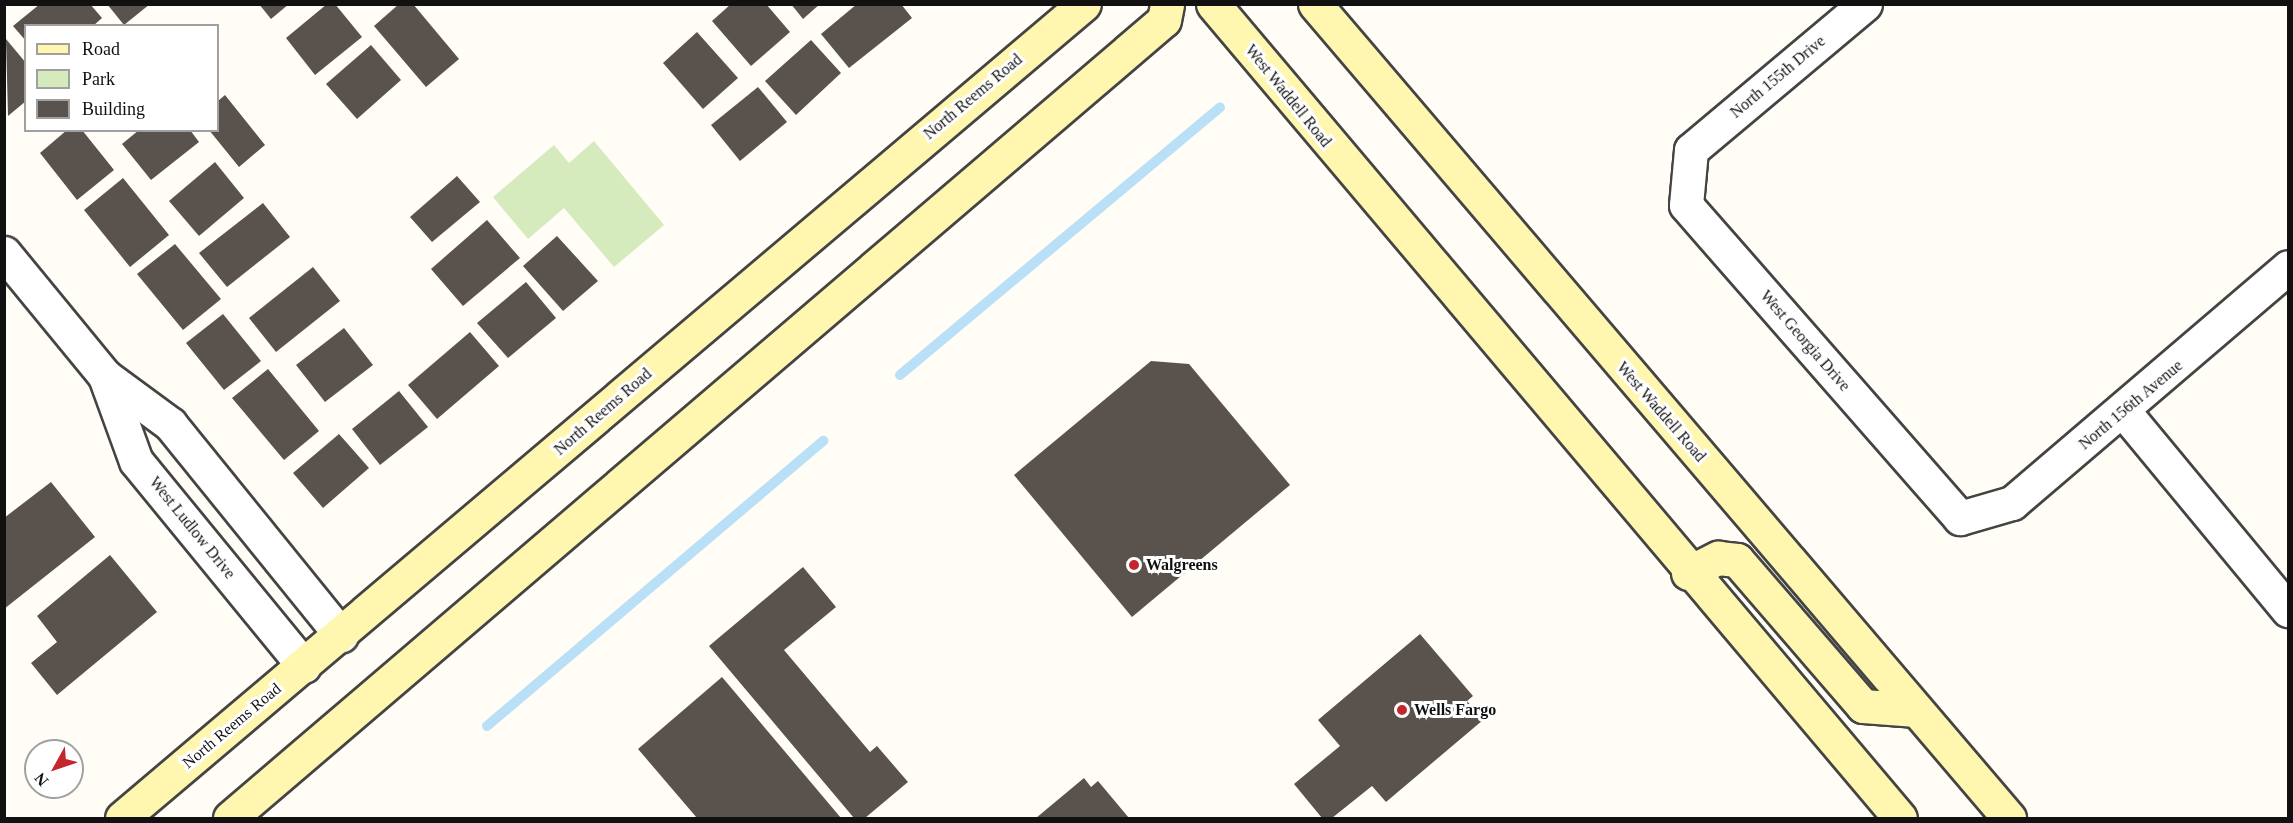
<!DOCTYPE html>
<style>
body{margin:0}
#map{position:relative;width:2293px;height:823px;overflow:hidden;background:#fffdf5;font-family:Georgia,serif}
div>[style]{position:absolute}
[style*='--x']{left:calc(var(--x)*1px);top:calc(var(--y)*1px);width:calc(var(--w)*1px);rotate:calc(var(--a)*1deg)}
.green>*{inset:0;background:#d5ebbd}
.stream>*{height:10px;margin:-5px;padding:0 5px;transform-origin:5px;border-radius:5px;background:#b9e0f7}
.building>*{inset:0;background:#5a524d}
.roads{filter:drop-shadow(2px 0 #444) drop-shadow(-2px 0 #444) drop-shadow(0 2px #444) drop-shadow(0 -2px #444)}
.minor>*{height:33px;margin:-16.5px;padding:0 16.5px;transform-origin:16.5px;border-radius:16.5px;background:#fff}
.secondary>*{height:33px;margin:-16.5px;padding:0 16.5px;transform-origin:16.5px;border-radius:16.5px;background:#fff6b0}
.dots>*{width:16px;height:16px;translate:-50% -50%;box-sizing:border-box;border:3px solid #fff;border-radius:50%}
span{translate:-50% -50%;white-space:nowrap;text-align:center;line-height:1.15;-webkit-text-stroke:6px #fff;paint-order:stroke}
.street-label{font-size:16px;color:#111}
.poi-label{font-size:16px;color:#111;font-weight:700}
.left{translate:0 -50%;text-align:left}
.frame{position:absolute;inset:0;border:6px solid #111;pointer-events:none}
.legend{position:absolute;left:24px;top:24px;width:195px;height:108px;box-sizing:border-box;background:#fff;border:2px solid #a0a0a0;margin:0;padding:8px 10px;list-style:none;font-size:18px;color:#111}
.legend li{display:flex;align-items:center;gap:12px;height:30px}
.legend b{width:30px;border:2px solid #a0a0a0}
.north{position:absolute;left:24px;top:739px;width:60px;height:60px;box-sizing:border-box;background:#fff;border:2px solid #a0a0a0;border-radius:50%;rotate:230deg;font-size:16px;font-weight:700;line-height:24px;text-align:center;color:#111}
.north::after{content:'';display:block;margin:auto;width:21px;height:27px;background:#c4262e;clip-path:polygon(50% 0,100% 100%,50% 72%,0 100%)}
</style>
<div id="map">
<div class="green">
<div style="clip-path:polygon(594px 141px,664px 225px,614px 267px,564px 208px,528px 239px,493px 197px,554px 145px,569px 163px)"></div>
</div>
<div class="stream">
<div style="--x:900;--y:375;--w:417;--a:-39.9"></div>
<div style="--x:487;--y:726;--w:441;--a:-40.3"></div>
</div>
<div class="building">
<div style="clip-path:polygon(40px 4px,90px 4px,102px 18px,93px 26px,26px 26px,26px 41px,13px 26px)"></div>
<div style="clip-path:polygon(107px 4px,150px 4px,124px 25px)"></div>
<div style="clip-path:polygon(259px 4px,289px 4px,271px 19px)"></div>
<div style="clip-path:polygon(327px 4px,335px 4px,362px 37px,315px 75px,286px 38px)"></div>
<div style="clip-path:polygon(399px 4px,413px 4px,459px 59px,426px 87px,374px 26px)"></div>
<div style="clip-path:polygon(731px 4px,766px 4px,790px 32px,751px 66px,712px 21px)"></div>
<div style="clip-path:polygon(791px 4px,820px 4px,803px 19px)"></div>
<div style="clip-path:polygon(857px 4px,901px 4px,912px 18px,849px 68px,821px 34px)"></div>
<div style="clip-path:polygon(697px 32px,738px 78px,703px 109px,663px 63px)"></div>
<div style="clip-path:polygon(6px 39px,26px 63px,26px 101px,8px 116px)"></div>
<div style="clip-path:polygon(811px 40px,841px 73px,796px 115px,765px 81px)"></div>
<div style="clip-path:polygon(371px 45px,401px 80px,357px 119px,326px 84px)"></div>
<div style="clip-path:polygon(758px 87px,787px 122px,740px 161px,711px 125px)"></div>
<div style="clip-path:polygon(225px 95px,265px 145px,239px 167px,209px 130px,218px 130px,218px 101px)"></div>
<div style="clip-path:polygon(67px 130px,82px 130px,114px 170px,77px 200px,40px 153px)"></div>
<div style="clip-path:polygon(139px 130px,190px 130px,199px 142px,151px 180px,122px 144px)"></div>
<div style="clip-path:polygon(215px 162px,244px 198px,199px 236px,169px 201px)"></div>
<div style="clip-path:polygon(457px 176px,480px 202px,432px 242px,410px 217px)"></div>
<div style="clip-path:polygon(123px 178px,169px 235px,130px 267px,84px 210px)"></div>
<div style="clip-path:polygon(263px 203px,290px 237px,227px 287px,199px 253px)"></div>
<div style="clip-path:polygon(487px 220px,520px 258px,463px 306px,431px 269px)"></div>
<div style="clip-path:polygon(557px 236px,598px 281px,563px 311px,523px 266px)"></div>
<div style="clip-path:polygon(175px 244px,221px 299px,183px 330px,137px 274px)"></div>
<div style="clip-path:polygon(313px 267px,340px 301px,276px 352px,249px 318px)"></div>
<div style="clip-path:polygon(526px 282px,556px 318px,508px 358px,477px 323px)"></div>
<div style="clip-path:polygon(223px 314px,261px 361px,224px 390px,186px 343px)"></div>
<div style="clip-path:polygon(344px 328px,373px 365px,325px 402px,296px 365px)"></div>
<div style="clip-path:polygon(470px 332px,499px 366px,437px 419px,408px 385px)"></div>
<div style="clip-path:polygon(1151px 361px,1189px 364px,1290px 485px,1132px 617px,1014px 475px)"></div>
<div style="clip-path:polygon(268px 369px,319px 431px,284px 460px,232px 398px)"></div>
<div style="clip-path:polygon(399px 391px,428px 427px,380px 465px,352px 429px)"></div>
<div style="clip-path:polygon(339px 434px,369px 468px,323px 508px,293px 473px)"></div>
<div style="clip-path:polygon(51px 482px,95px 537px,4px 609px,4px 518px)"></div>
<div style="clip-path:polygon(110px 555px,157px 612px,57px 695px,31px 663px,57px 642px,37px 616px)"></div>
<div style="clip-path:polygon(803px 567px,836px 607px,784px 650px,870px 752px,877px 746px,908px 782px,865px 818px,854px 818px,709px 646px)"></div>
<div style="clip-path:polygon(1420px 634px,1473px 696px,1467px 701px,1483px 720px,1386px 802px,1372px 786px,1332px 818px,1322px 818px,1294px 784px,1340px 746px,1318px 720px)"></div>
<div style="clip-path:polygon(722px 677px,841px 818px,697px 818px,638px 749px)"></div>
<div style="clip-path:polygon(1084px 778px,1091px 787px,1098px 781px,1129px 818px,1036px 818px)"></div>
</div>
<div class="roads">
<div class="minor">
<div style="--x:1865;--y:4;--w:227;--a:140"></div>
<div style="--x:1691;--y:150;--w:55;--a:95.2"></div>
<div style="--x:1686;--y:205;--w:416;--a:48.8"></div>
<div style="--x:1960;--y:518;--w:54;--a:-16.1"></div>
<div style="--x:2012;--y:503;--w:363;--a:-40.5"></div>
<div style="--x:4;--y:253;--w:159;--a:50.6"></div>
<div style="--x:105;--y:376;--w:81;--a:36.4"></div>
<div style="--x:170;--y:424;--w:272;--a:51"></div>
<div style="--x:105;--y:376;--w:90;--a:70"></div>
<div style="--x:136;--y:461;--w:265;--a:50.7"></div>
<div style="--x:2125;--y:413;--w:256;--a:50.4"></div>
</div>
<div class="secondary">
<div style="--x:1213;--y:4;--w:1065;--a:49.84"></div>
<div style="--x:1315;--y:4;--w:1070;--a:49.55"></div>
<div style="--x:1688;--y:573;--w:34;--a:-27"></div>
<div style="--x:1718;--y:558;--w:19;--a:6"></div>
<div style="--x:1737;--y:560;--w:193;--a:49.2"></div>
<div style="--x:1863;--y:706;--w:53;--a:4.3"></div>
<div style="--x:122;--y:818;--w:1260;--a:-40.24"></div>
<div style="--x:230;--y:818;--w:1228;--a:-40.51"></div>
<div style="--x:1164;--y:20;--w:16;--a:-79"></div>
</div>
</div>
<div class="dots">
<div style="left:1134px;top:565px;background:#c4262e"></div>
<div style="left:1402px;top:710px;background:#c4262e"></div>
</div>
<div class="street-label">
<span style="left:1778px;top:77px;rotate:-40deg">North 155th Drive</span>
<span style="left:1288px;top:96px;rotate:51deg">West Waddell Road</span>
<span style="left:973px;top:97px;rotate:-40deg">North Reems Road</span>
<span style="left:1805px;top:341px;rotate:49deg">West Georgia Drive</span>
<span style="left:2131px;top:405px;rotate:-40deg">North 156th Avenue</span>
<span style="left:603px;top:412px;rotate:-41deg">North Reems Road</span>
<span style="left:1661px;top:412px;rotate:49deg">West Waddell Road</span>
<span style="left:192px;top:528px;rotate:51deg">West Ludlow Drive</span>
<span style="left:232px;top:726px;rotate:-40deg">North Reems Road</span>
</div>
<div class="poi-label">
<span class="left" style="left:1146px;top:565px">Walgreens</span>
<span class="left" style="left:1414px;top:710px">Wells Fargo</span>
</div>
<div class="frame"></div>
<ul class="legend">
<li><b style="height:8px;background:#fff6b0"></b>Road</li>
<li><b style="height:16px;background:#d5ebbd"></b>Park</li>
<li><b style="height:16px;background:#5a524d"></b>Building</li>
</ul>
<div class="north">N</div>
</div>
